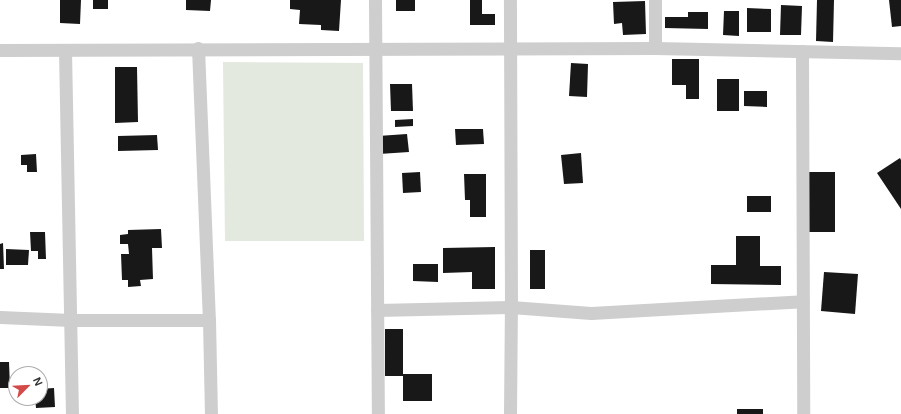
<!DOCTYPE html>
<style>
body{margin:0}
#map{position:relative;width:901px;height:414px;overflow:hidden;background:#fff;font-family:Arial,sans-serif}
div>[style]{position:absolute}
[style*='--x']{left:calc(var(--x)*1px);top:calc(var(--y)*1px);width:calc(var(--w)*1px);rotate:calc(var(--a)*1deg)}
.green>*{inset:0;background:#e3e9de}
.building>*{inset:0;background:#181818}
.street>*{height:13px;margin:-6.5px;padding:0 6.5px;transform-origin:6.5px;border-radius:6.5px;background:#cecece}
span{translate:-50% -50%;white-space:nowrap;text-align:center;line-height:1.15;-webkit-text-stroke:4px #fff;paint-order:stroke}
.north{position:absolute;left:8px;top:366px;width:40px;height:40px;box-sizing:border-box;background:#fff;border:1px solid #adadad;border-radius:50%;rotate:66deg;font-size:11px;font-weight:700;line-height:16px;text-align:center;color:#313131}
.north::after{content:'';display:block;margin:auto;width:14px;height:18px;background:#d34a48;clip-path:polygon(50% 0,100% 100%,50% 72%,0 100%)}
</style>
<div id="map">
<div class="green">
<div style="clip-path:polygon(223px 62px,363px 63px,364px 241px,225px 241px)"></div>
</div>
<div class="building">
<div style="clip-path:polygon(60px 0,81px 0,80px 24px,60px 23px)"></div>
<div style="clip-path:polygon(93px 0,108px 0,108px 9px,93px 9px)"></div>
<div style="clip-path:polygon(186px 0,211px 0,210px 11px,186px 10px)"></div>
<div style="clip-path:polygon(290px 0,341px 0,339px 31px,321px 30px,321px 25px,299px 24px,300px 10px,290px 9px)"></div>
<div style="clip-path:polygon(396px 0,415px 0,415px 11px,396px 11px)"></div>
<div style="clip-path:polygon(470px 0,482px 0,482px 14px,495px 14px,495px 25px,470px 25px)"></div>
<div style="clip-path:polygon(817px 0,834px 0,833px 42px,816px 41px)"></div>
<div style="clip-path:polygon(889px 0,901px 0,901px 26px,892px 27px)"></div>
<div style="clip-path:polygon(645px 1px,646px 34px,623px 35px,622px 23px,614px 24px,613px 2px)"></div>
<div style="clip-path:polygon(781px 5px,802px 6px,801px 35px,780px 35px)"></div>
<div style="clip-path:polygon(747px 8px,771px 9px,771px 32px,747px 32px)"></div>
<div style="clip-path:polygon(724px 11px,739px 11px,739px 36px,723px 35px)"></div>
<div style="clip-path:polygon(688px 12px,708px 12px,708px 29px,665px 28px,665px 17px,688px 17px)"></div>
<div style="clip-path:polygon(672px 59px,699px 59px,699px 99px,686px 99px,686px 85px,672px 85px)"></div>
<div style="clip-path:polygon(571px 63px,588px 64px,587px 97px,569px 96px)"></div>
<div style="clip-path:polygon(115px 67px,137px 67px,138px 122px,115px 123px)"></div>
<div style="clip-path:polygon(717px 79px,739px 79px,739px 111px,717px 111px)"></div>
<div style="clip-path:polygon(390px 84px,412px 84px,413px 111px,391px 111px)"></div>
<div style="clip-path:polygon(744px 91px,767px 91px,767px 107px,744px 106px)"></div>
<div style="clip-path:polygon(413px 119px,413px 126px,395px 127px,395px 120px)"></div>
<div style="clip-path:polygon(455px 129px,483px 129px,484px 144px,456px 145px)"></div>
<div style="clip-path:polygon(407px 134px,409px 152px,379px 154px,378px 136px)"></div>
<div style="clip-path:polygon(157px 135px,158px 150px,118px 151px,118px 136px)"></div>
<div style="clip-path:polygon(581px 153px,583px 183px,564px 184px,561px 155px)"></div>
<div style="clip-path:polygon(36px 154px,37px 172px,27px 172px,27px 165px,21px 165px,21px 155px)"></div>
<div style="clip-path:polygon(900px 158px,901px 160px,901px 209px,877px 173px)"></div>
<div style="clip-path:polygon(420px 172px,421px 192px,403px 193px,402px 173px)"></div>
<div style="clip-path:polygon(809px 172px,835px 172px,835px 232px,809px 232px)"></div>
<div style="clip-path:polygon(464px 174px,486px 174px,486px 217px,470px 217px,470px 200px,465px 200px)"></div>
<div style="clip-path:polygon(747px 196px,771px 196px,771px 212px,747px 212px)"></div>
<div style="clip-path:polygon(161px 229px,162px 248px,152px 248px,153px 279px,140px 280px,141px 286px,128px 287px,128px 280px,122px 280px,121px 254px,129px 254px,128px 244px,120px 244px,120px 235px,128px 234px,128px 230px)"></div>
<div style="clip-path:polygon(30px 232px,45px 232px,46px 259px,38px 259px,38px 251px,31px 251px)"></div>
<div style="clip-path:polygon(736px 236px,760px 236px,760px 266px,781px 266px,781px 285px,711px 284px,711px 265px,736px 265px)"></div>
<div style="clip-path:polygon(3px 243px,4px 269px,0 269px,0 244px)"></div>
<div style="clip-path:polygon(495px 247px,495px 289px,472px 289px,472px 272px,443px 273px,443px 248px)"></div>
<div style="clip-path:polygon(6px 249px,29px 250px,28px 265px,6px 265px)"></div>
<div style="clip-path:polygon(530px 250px,545px 250px,545px 289px,530px 289px)"></div>
<div style="clip-path:polygon(413px 264px,438px 264px,438px 282px,413px 281px)"></div>
<div style="clip-path:polygon(824px 272px,858px 274px,855px 314px,821px 311px)"></div>
<div style="clip-path:polygon(385px 329px,403px 329px,403px 374px,432px 374px,432px 401px,403px 401px,403px 376px,385px 376px)"></div>
<div style="clip-path:polygon(0 362px,9px 362px,10px 388px,0 388px)"></div>
<div style="clip-path:polygon(54px 388px,55px 407px,36px 408px,35px 398px,40px 398px,40px 389px)"></div>
<div style="clip-path:polygon(737px 409px,763px 409px,763px 414px,737px 414px)"></div>
</div>
<div class="street">
<div style="--x:375;--y:0;--w:414;--a:89.6"></div>
<div style="--x:198;--y:48;--w:272;--a:87.7"></div>
<div style="--x:209;--y:320;--w:94;--a:88.8"></div>
<div style="--x:655;--y:48;--w:48;--a:-90"></div>
<div style="--x:0;--y:50;--w:655;--a:-0.17"></div>
<div style="--x:655;--y:48;--w:246;--a:1.2"></div>
<div style="--x:65;--y:50;--w:364;--a:88.9"></div>
<div style="--x:802;--y:51;--w:363;--a:89.8"></div>
<div style="--x:377;--y:310;--w:134;--a:-1.3"></div>
<div style="--x:511;--y:307;--w:307;--a:-90.2"></div>
<div style="--x:0;--y:317;--w:71;--a:2.4"></div>
<div style="--x:71;--y:320;--w:138;--a:0"></div>
<div style="--x:510;--y:414;--w:107;--a:-89.5"></div>
<div style="--x:511;--y:307;--w:80;--a:4.3"></div>
<div style="--x:591;--y:313;--w:212;--a:-3.2"></div>
</div>
<div class="north">N</div>
</div>
